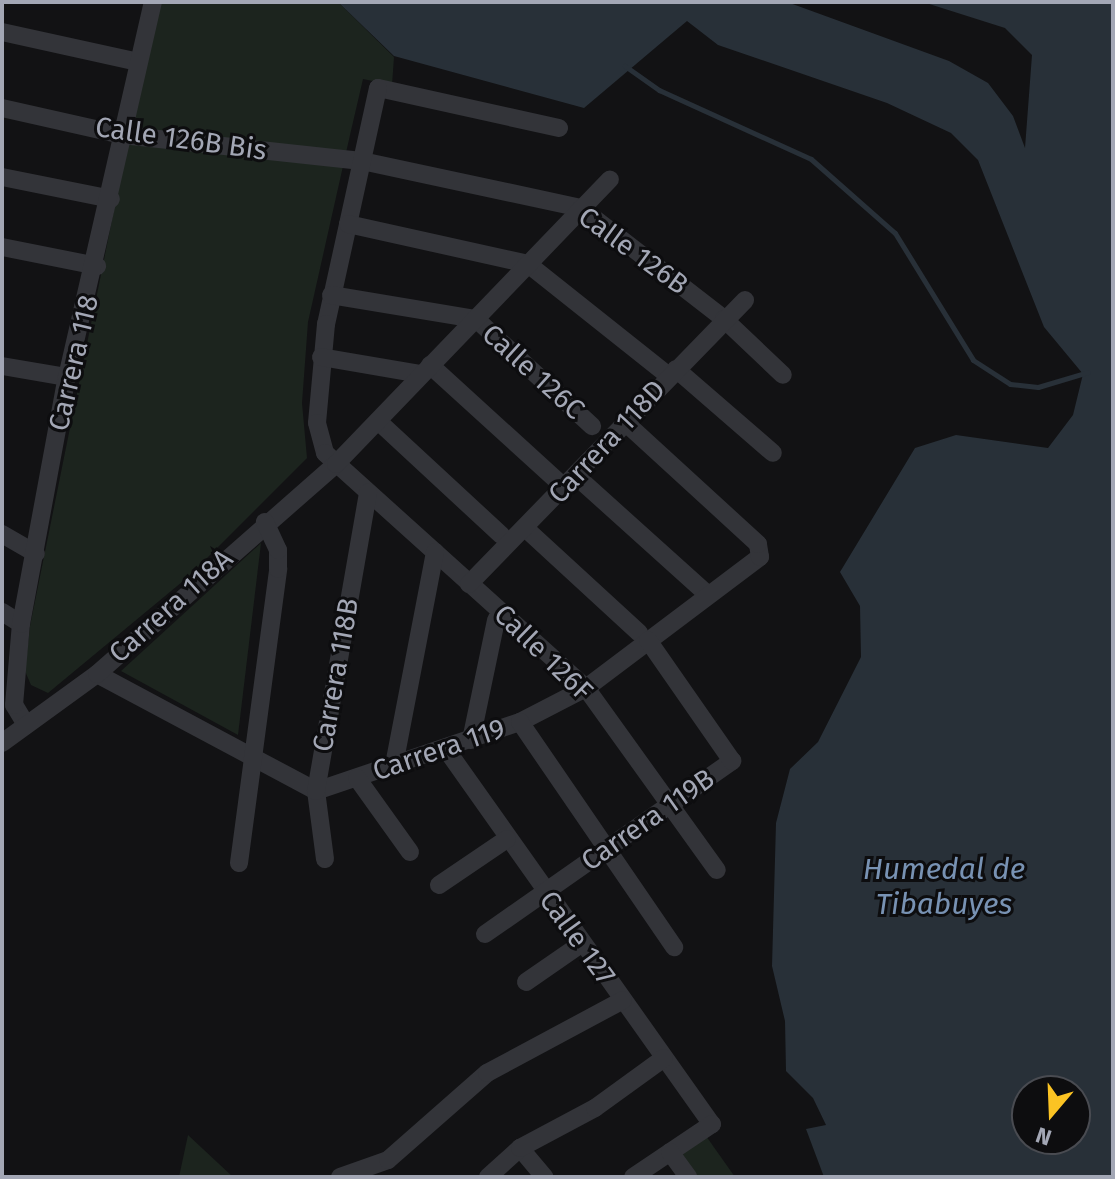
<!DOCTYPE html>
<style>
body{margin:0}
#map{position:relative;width:1115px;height:1179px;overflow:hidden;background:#121214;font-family:"Fira Sans",sans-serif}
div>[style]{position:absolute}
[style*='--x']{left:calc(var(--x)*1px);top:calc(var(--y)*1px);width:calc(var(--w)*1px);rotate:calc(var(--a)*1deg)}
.green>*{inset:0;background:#1c241e}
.water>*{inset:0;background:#283038}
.stream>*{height:5px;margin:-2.5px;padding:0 2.5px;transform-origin:2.5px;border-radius:2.5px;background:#283038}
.street>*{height:18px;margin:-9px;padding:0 9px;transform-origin:9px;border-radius:9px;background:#333439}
span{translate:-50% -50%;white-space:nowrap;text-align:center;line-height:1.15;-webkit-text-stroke:6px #0d0d0f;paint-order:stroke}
.street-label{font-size:28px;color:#a3a7b5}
.water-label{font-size:30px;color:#7892b3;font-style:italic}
.frame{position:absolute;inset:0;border:4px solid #a3a7b5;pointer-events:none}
.north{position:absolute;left:1011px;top:1075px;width:80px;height:80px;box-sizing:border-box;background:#0d0d0f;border:2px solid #494b51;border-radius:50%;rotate:199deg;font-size:22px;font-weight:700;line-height:32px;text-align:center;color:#a3a7b5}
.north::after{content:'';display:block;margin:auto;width:28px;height:36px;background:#fbc323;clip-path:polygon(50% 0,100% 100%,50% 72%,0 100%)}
</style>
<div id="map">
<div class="green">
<div style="clip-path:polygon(156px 2px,338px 2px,394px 57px,392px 85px,363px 79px,350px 135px,308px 322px,302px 403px,307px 458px,188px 577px,48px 693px,31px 685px,25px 671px,30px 626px)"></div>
<div style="clip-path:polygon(261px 543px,238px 735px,121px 671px)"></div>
<div style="clip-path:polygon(188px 1135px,233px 1177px,179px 1177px)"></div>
<div style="clip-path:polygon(706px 1136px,735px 1177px,694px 1177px,678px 1155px)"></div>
</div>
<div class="water">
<div style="clip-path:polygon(evenodd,338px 2px,787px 2px,949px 61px,988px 83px,1013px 116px,1025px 148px,1032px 55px,1005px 28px,923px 2px,1113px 2px,1113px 1177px,824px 1177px,806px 1129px,826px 1125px,813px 1098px,786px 1071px,785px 1021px,772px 966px,776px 823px,790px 769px,818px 742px,861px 657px,860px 606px,840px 572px,915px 448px,956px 435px,1048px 448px,1073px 415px,1083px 374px,1044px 327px,978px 160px,951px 133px,887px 103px,718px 45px,687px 21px,584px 108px,394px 56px,338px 2px,1027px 1091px,1075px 1091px,1075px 1139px,1027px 1139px,1027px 1091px)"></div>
</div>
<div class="stream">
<div style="--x:625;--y:66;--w:42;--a:35.2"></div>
<div style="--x:659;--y:90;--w:167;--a:24.4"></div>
<div style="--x:811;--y:159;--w:112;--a:41.4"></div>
<div style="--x:895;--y:233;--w:149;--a:58.4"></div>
<div style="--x:973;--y:360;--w:44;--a:33"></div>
<div style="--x:1010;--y:384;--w:28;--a:6"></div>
<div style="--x:1038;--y:387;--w:52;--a:-16.7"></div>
</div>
<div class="street">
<div style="--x:2;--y:32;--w:139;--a:12.4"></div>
<div style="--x:2;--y:108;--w:123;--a:12.7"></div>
<div style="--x:122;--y:135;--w:241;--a:6.2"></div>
<div style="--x:362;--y:161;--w:224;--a:12.1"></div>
<div style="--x:581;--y:208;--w:181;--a:37.8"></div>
<div style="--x:724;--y:319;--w:81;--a:43.5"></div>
<div style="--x:559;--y:128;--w:185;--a:-167.5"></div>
<div style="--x:378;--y:88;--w:242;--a:102.4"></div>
<div style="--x:326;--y:324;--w:99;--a:95.2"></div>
<div style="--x:317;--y:423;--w:31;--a:75"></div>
<div style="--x:325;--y:453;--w:351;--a:42"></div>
<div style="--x:586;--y:688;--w:224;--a:54.3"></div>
<div style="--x:2;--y:177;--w:111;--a:11.4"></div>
<div style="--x:348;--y:224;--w:184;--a:12.5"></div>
<div style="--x:528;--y:264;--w:180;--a:38.5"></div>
<div style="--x:2;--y:247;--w:97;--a:11.3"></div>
<div style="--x:331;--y:295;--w:147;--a:9.4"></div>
<div style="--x:476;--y:319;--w:158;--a:42.7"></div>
<div style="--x:321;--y:357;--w:100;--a:9.7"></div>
<div style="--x:430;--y:365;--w:181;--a:42.3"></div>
<div style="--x:2;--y:366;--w:66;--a:9.6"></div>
<div style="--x:676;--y:369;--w:128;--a:40.9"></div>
<div style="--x:378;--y:421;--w:168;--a:42.8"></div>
<div style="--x:576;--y:476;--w:176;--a:42"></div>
<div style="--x:525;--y:528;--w:155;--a:42.6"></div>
<div style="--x:2;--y:534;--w:39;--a:30"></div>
<div style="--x:469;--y:584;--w:396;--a:-45.8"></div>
<div style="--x:2;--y:612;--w:22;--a:32"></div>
<div style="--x:97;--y:674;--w:248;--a:28.1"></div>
<div style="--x:316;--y:791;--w:215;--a:-18.7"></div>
<div style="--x:520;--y:722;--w:74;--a:-27.3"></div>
<div style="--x:586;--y:688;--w:218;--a:-37"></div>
<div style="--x:760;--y:557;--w:13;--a:-99"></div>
<div style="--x:758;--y:544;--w:179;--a:-137.5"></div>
<div style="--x:520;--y:722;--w:273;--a:55.6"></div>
<div style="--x:25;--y:723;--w:21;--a:-121"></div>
<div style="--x:14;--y:705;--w:81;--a:-85.1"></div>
<div style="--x:21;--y:624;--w:251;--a:-79.5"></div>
<div style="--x:67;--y:377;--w:385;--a:-77.1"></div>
<div style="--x:471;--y:740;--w:123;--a:-78.2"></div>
<div style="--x:2;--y:743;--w:117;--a:-36"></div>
<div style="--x:97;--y:674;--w:318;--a:-41.3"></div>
<div style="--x:336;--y:464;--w:395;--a:-46.1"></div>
<div style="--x:446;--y:749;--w:460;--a:54.7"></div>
<div style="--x:712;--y:1124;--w:95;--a:146.1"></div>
<div style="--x:394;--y:765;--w:217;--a:-79.1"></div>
<div style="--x:357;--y:778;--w:91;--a:54.4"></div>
<div style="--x:325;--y:859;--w:69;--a:-97.5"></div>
<div style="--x:316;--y:791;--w:303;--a:-80.1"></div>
<div style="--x:239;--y:863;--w:297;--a:-82.4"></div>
<div style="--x:278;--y:569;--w:19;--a:-90"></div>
<div style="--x:278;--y:550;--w:31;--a:-115"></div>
<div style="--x:439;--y:885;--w:82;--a:-34.1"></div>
<div style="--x:485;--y:934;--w:302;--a:-35"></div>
<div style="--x:732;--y:761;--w:147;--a:-124.8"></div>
<div style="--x:526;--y:982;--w:67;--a:-34.6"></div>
<div style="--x:520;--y:1148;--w:38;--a:50"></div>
<div style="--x:670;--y:1152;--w:31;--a:54"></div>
<div style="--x:340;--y:1177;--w:51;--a:-19.5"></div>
<div style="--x:388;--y:1160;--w:132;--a:-41.3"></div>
<div style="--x:487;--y:1073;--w:154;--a:-28.2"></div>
<div style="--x:488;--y:1177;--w:43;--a:-42.2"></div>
<div style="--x:520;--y:1148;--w:85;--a:-28.1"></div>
<div style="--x:595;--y:1108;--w:85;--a:-35.9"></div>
</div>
<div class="street-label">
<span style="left:181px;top:139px;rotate:8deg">Calle 126B Bis</span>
<span style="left:633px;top:251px;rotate:36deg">Calle 126B</span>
<span style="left:74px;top:363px;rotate:-77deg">Carrera 118</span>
<span style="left:533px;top:372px;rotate:42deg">Calle 126C</span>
<span style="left:607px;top:442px;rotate:-47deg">Carrera 118D</span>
<span style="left:171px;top:606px;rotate:-42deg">Carrera 118A</span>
<span style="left:543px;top:653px;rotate:44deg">Calle 126F</span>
<span style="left:336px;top:675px;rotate:-80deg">Carrera 118B</span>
<span style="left:439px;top:750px;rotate:-19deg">Carrera 119</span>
<span style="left:648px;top:820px;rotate:-35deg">Carrera 119B</span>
<span style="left:577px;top:938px;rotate:54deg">Calle 127</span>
</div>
<div class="water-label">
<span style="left:944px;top:886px">Humedal de<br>Tibabuyes</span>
</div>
<div class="frame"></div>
<div class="north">N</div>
</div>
